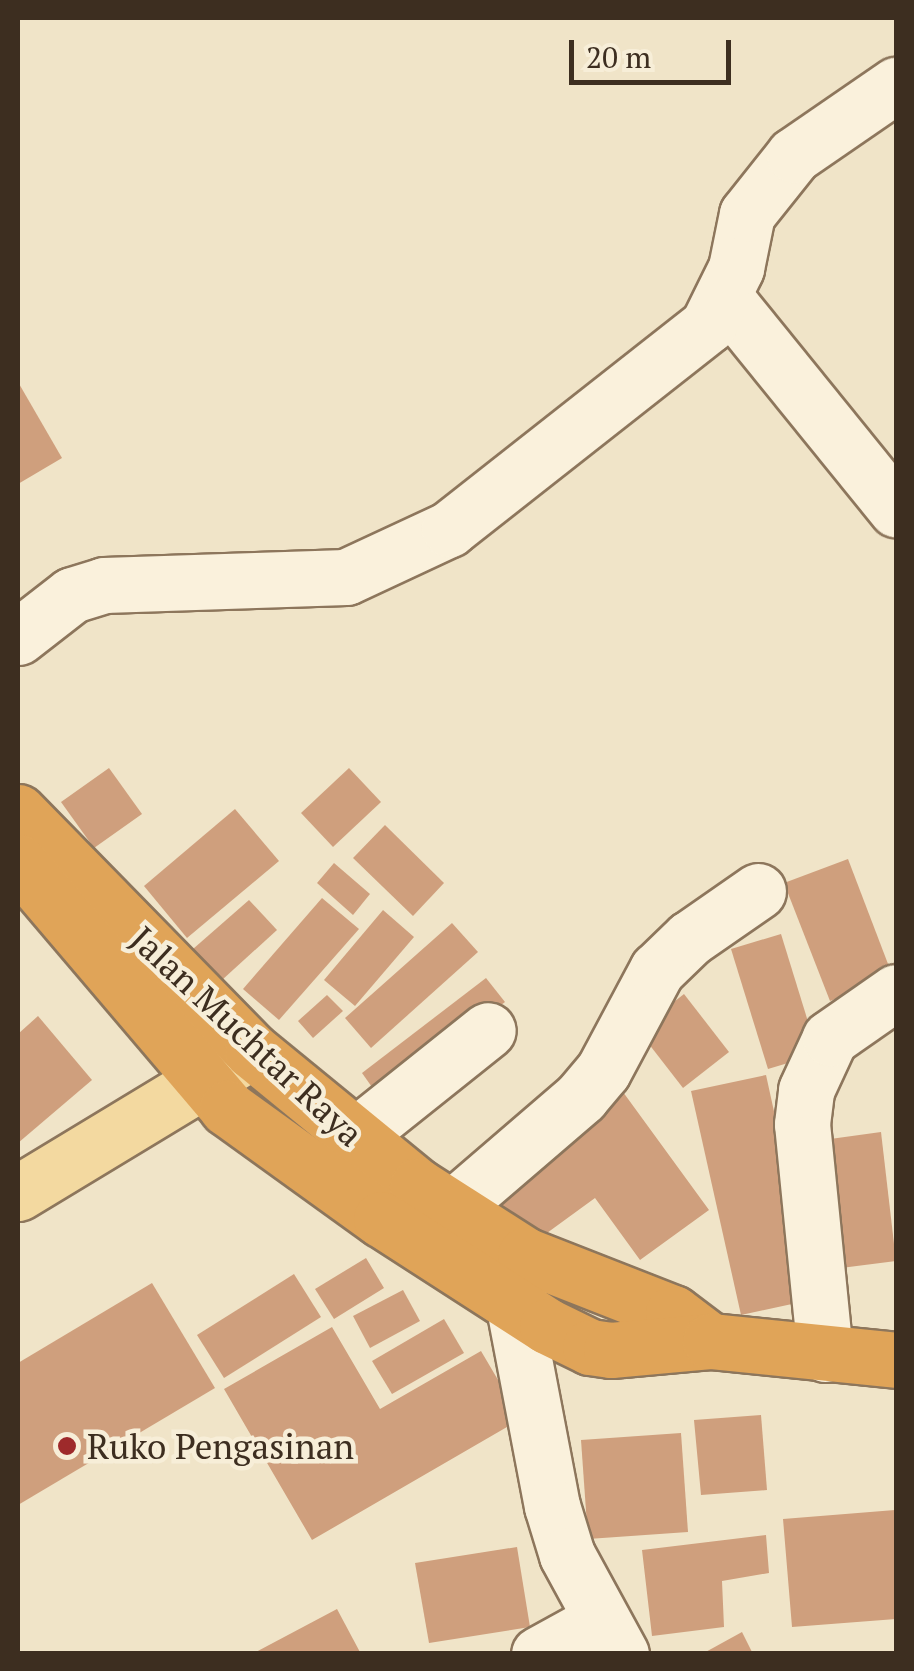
<!DOCTYPE html>
<style>
body{margin:0}
#map{position:relative;width:914px;height:1671px;overflow:hidden;background:#f0e4c8;font-family:"PT Serif",serif}
div>[style]{position:absolute}
[style*='--x']{left:calc(var(--x)*1px);top:calc(var(--y)*1px);width:calc(var(--w)*1px);rotate:calc(var(--a)*1deg)}
.building>*{inset:0;background:#cf9f7d}
.roads{filter:drop-shadow(2px 0 #8d765c) drop-shadow(-2px 0 #8d765c) drop-shadow(0 2px #8d765c) drop-shadow(0 -2px #8d765c)}
.minor>*{height:55px;margin:-27.5px;padding:0 27.5px;transform-origin:27.5px;border-radius:27.5px;background:#faf1dc}
.major>*{height:55px;margin:-27.5px;padding:0 27.5px;transform-origin:27.5px;border-radius:27.5px;background:#f3d9a0}
.highway>*{height:55px;margin:-27.5px;padding:0 27.5px;transform-origin:27.5px;border-radius:27.5px;background:#e0a458}
.dots>*{width:28px;height:28px;translate:-50% -50%;box-sizing:border-box;border:5px solid #f7eed8;border-radius:50%}
span{translate:-50% -50%;white-space:nowrap;text-align:center;line-height:1.15;-webkit-text-stroke:9px #f7eed8;paint-order:stroke}
.street-label{font-size:35px;color:#3d2e20}
.poi-label{font-size:35px;color:#3d2e20}
.left{translate:0 -50%;text-align:left}
.frame{position:absolute;inset:0;border:20px solid #3d2e20;pointer-events:none}
.scale{position:absolute;left:569px;top:40px;width:162px;height:45px;box-sizing:border-box;border:5px solid #3d2e20;border-top:0;padding-left:12px;font-size:30px;line-height:35px;white-space:nowrap;color:#3d2e20;-webkit-text-stroke:8px #f7eed8;paint-order:stroke}
</style>
<div id="map">
<div class="building">
<div style="clip-path:polygon(18px 382px,62px 458px,18px 484px)"></div>
<div style="clip-path:polygon(109px 768px,142px 814px,94px 848px,61px 802px)"></div>
<div style="clip-path:polygon(349px 768px,381px 802px,333px 847px,301px 813px)"></div>
<div style="clip-path:polygon(235px 809px,279px 861px,187px 938px,144px 886px)"></div>
<div style="clip-path:polygon(385px 825px,444px 883px,413px 916px,353px 858px)"></div>
<div style="clip-path:polygon(848px 859px,893px 977px,830px 1001px,784px 883px)"></div>
<div style="clip-path:polygon(334px 863px,370px 894px,353px 915px,317px 883px)"></div>
<div style="clip-path:polygon(322px 898px,359px 929px,279px 1020px,243px 989px)"></div>
<div style="clip-path:polygon(249px 900px,277px 930px,222px 980px,193px 949px)"></div>
<div style="clip-path:polygon(383px 910px,414px 937px,355px 1006px,324px 980px)"></div>
<div style="clip-path:polygon(452px 923px,478px 952px,371px 1048px,345px 1018px)"></div>
<div style="clip-path:polygon(781px 934px,818px 1054px,768px 1069px,731px 949px)"></div>
<div style="clip-path:polygon(486px 978px,505px 1002px,379px 1097px,362px 1073px)"></div>
<div style="clip-path:polygon(684px 994px,729px 1052px,683px 1088px,638px 1030px)"></div>
<div style="clip-path:polygon(327px 995px,343px 1011px,313px 1038px,298px 1021px)"></div>
<div style="clip-path:polygon(38px 1016px,92px 1080px,18px 1143px,18px 1034px)"></div>
<div style="clip-path:polygon(766px 1075px,815px 1299px,741px 1315px,691px 1091px)"></div>
<div style="clip-path:polygon(623px 1092px,709px 1210px,640px 1260px,595px 1198px,525px 1249px,484px 1194px)"></div>
<div style="clip-path:polygon(881px 1132px,896px 1261px,841px 1268px,823px 1140px)"></div>
<div style="clip-path:polygon(366px 1258px,384px 1288px,334px 1319px,315px 1289px)"></div>
<div style="clip-path:polygon(294px 1274px,321px 1317px,224px 1378px,197px 1335px)"></div>
<div style="clip-path:polygon(152px 1283px,215px 1388px,18px 1505px,18px 1363px)"></div>
<div style="clip-path:polygon(403px 1290px,420px 1321px,370px 1348px,353px 1316px)"></div>
<div style="clip-path:polygon(444px 1319px,464px 1353px,392px 1394px,372px 1361px)"></div>
<div style="clip-path:polygon(332px 1327px,380px 1409px,481px 1351px,521px 1419px,312px 1540px,224px 1389px)"></div>
<div style="clip-path:polygon(761px 1415px,767px 1490px,701px 1495px,694px 1420px)"></div>
<div style="clip-path:polygon(681px 1433px,688px 1532px,588px 1539px,581px 1440px)"></div>
<div style="clip-path:polygon(895px 1510px,896px 1619px,792px 1627px,783px 1519px)"></div>
<div style="clip-path:polygon(766px 1535px,769px 1573px,722px 1581px,724px 1627px,652px 1636px,642px 1550px)"></div>
<div style="clip-path:polygon(517px 1547px,530px 1627px,429px 1643px,415px 1563px)"></div>
<div style="clip-path:polygon(337px 1609px,361px 1654px,252px 1654px)"></div>
<div style="clip-path:polygon(742px 1632px,753px 1654px,702px 1654px)"></div>
</div>
<div class="roads">
<div class="minor">
<div style="--x:725;--y:298;--w:272;--a:51"></div>
<div style="--x:18;--y:637;--w:68;--a:-37.9"></div>
<div style="--x:72;--y:595;--w:34;--a:-17"></div>
<div style="--x:104;--y:585;--w:242;--a:-1.9"></div>
<div style="--x:346;--y:577;--w:114;--a:-25"></div>
<div style="--x:449;--y:529;--w:330;--a:-38.2"></div>
<div style="--x:708;--y:325;--w:64;--a:-63.8"></div>
<div style="--x:736;--y:268;--w:55;--a:-78.5"></div>
<div style="--x:747;--y:214;--w:75;--a:-51.5"></div>
<div style="--x:794;--y:155;--w:124;--a:-34.5"></div>
<div style="--x:354;--y:1137;--w:171;--a:-38.6"></div>
<div style="--x:451;--y:1209;--w:172;--a:-40.7"></div>
<div style="--x:581;--y:1097;--w:34;--a:-50"></div>
<div style="--x:603;--y:1071;--w:115;--a:-61.9"></div>
<div style="--x:657;--y:970;--w:45;--a:-44.1"></div>
<div style="--x:689;--y:939;--w:84;--a:-34.8"></div>
<div style="--x:522;--y:1267;--w:41;--a:101.3"></div>
<div style="--x:514;--y:1307;--w:203;--a:79.2"></div>
<div style="--x:552;--y:1506;--w:51;--a:73"></div>
<div style="--x:567;--y:1555;--w:113;--a:61.4"></div>
<div style="--x:825;--y:1354;--w:231;--a:-95.7"></div>
<div style="--x:802;--y:1124;--w:34;--a:-83"></div>
<div style="--x:806;--y:1090;--w:57;--a:-65.2"></div>
<div style="--x:830;--y:1038;--w:80;--a:-34.9"></div>
<div style="--x:539;--y:1654;--w:71;--a:-28.7"></div>
</div>
<div class="major">
<div style="--x:18;--y:1193;--w:267;--a:-31.2"></div>
</div>
<div class="highway">
<div style="--x:18;--y:812;--w:334;--a:45.6"></div>
<div style="--x:252;--y:1051;--w:213;--a:39.3"></div>
<div style="--x:417;--y:1186;--w:128;--a:32.6"></div>
<div style="--x:525;--y:1255;--w:159;--a:21.4"></div>
<div style="--x:673;--y:1313;--w:46;--a:37.1"></div>
<div style="--x:18;--y:862;--w:323;--a:49.6"></div>
<div style="--x:227;--y:1108;--w:190;--a:35.8"></div>
<div style="--x:381;--y:1219;--w:197;--a:32.8"></div>
<div style="--x:547;--y:1326;--w:48;--a:26"></div>
<div style="--x:590;--y:1347;--w:21;--a:8"></div>
<div style="--x:611;--y:1350;--w:99;--a:-5.2"></div>
<div style="--x:710;--y:1341;--w:187;--a:5.8"></div>
</div>
</div>
<div class="dots">
<div style="left:67px;top:1446px;background:#9e2a2b"></div>
</div>
<div class="street-label">
<span style="left:247px;top:1036px;rotate:43deg">Jalan Muchtar Raya</span>
</div>
<div class="poi-label">
<span class="left" style="left:87px;top:1446px">Ruko Pengasinan</span>
</div>
<div class="frame"></div>
<div class="scale">20 m</div>
</div>
